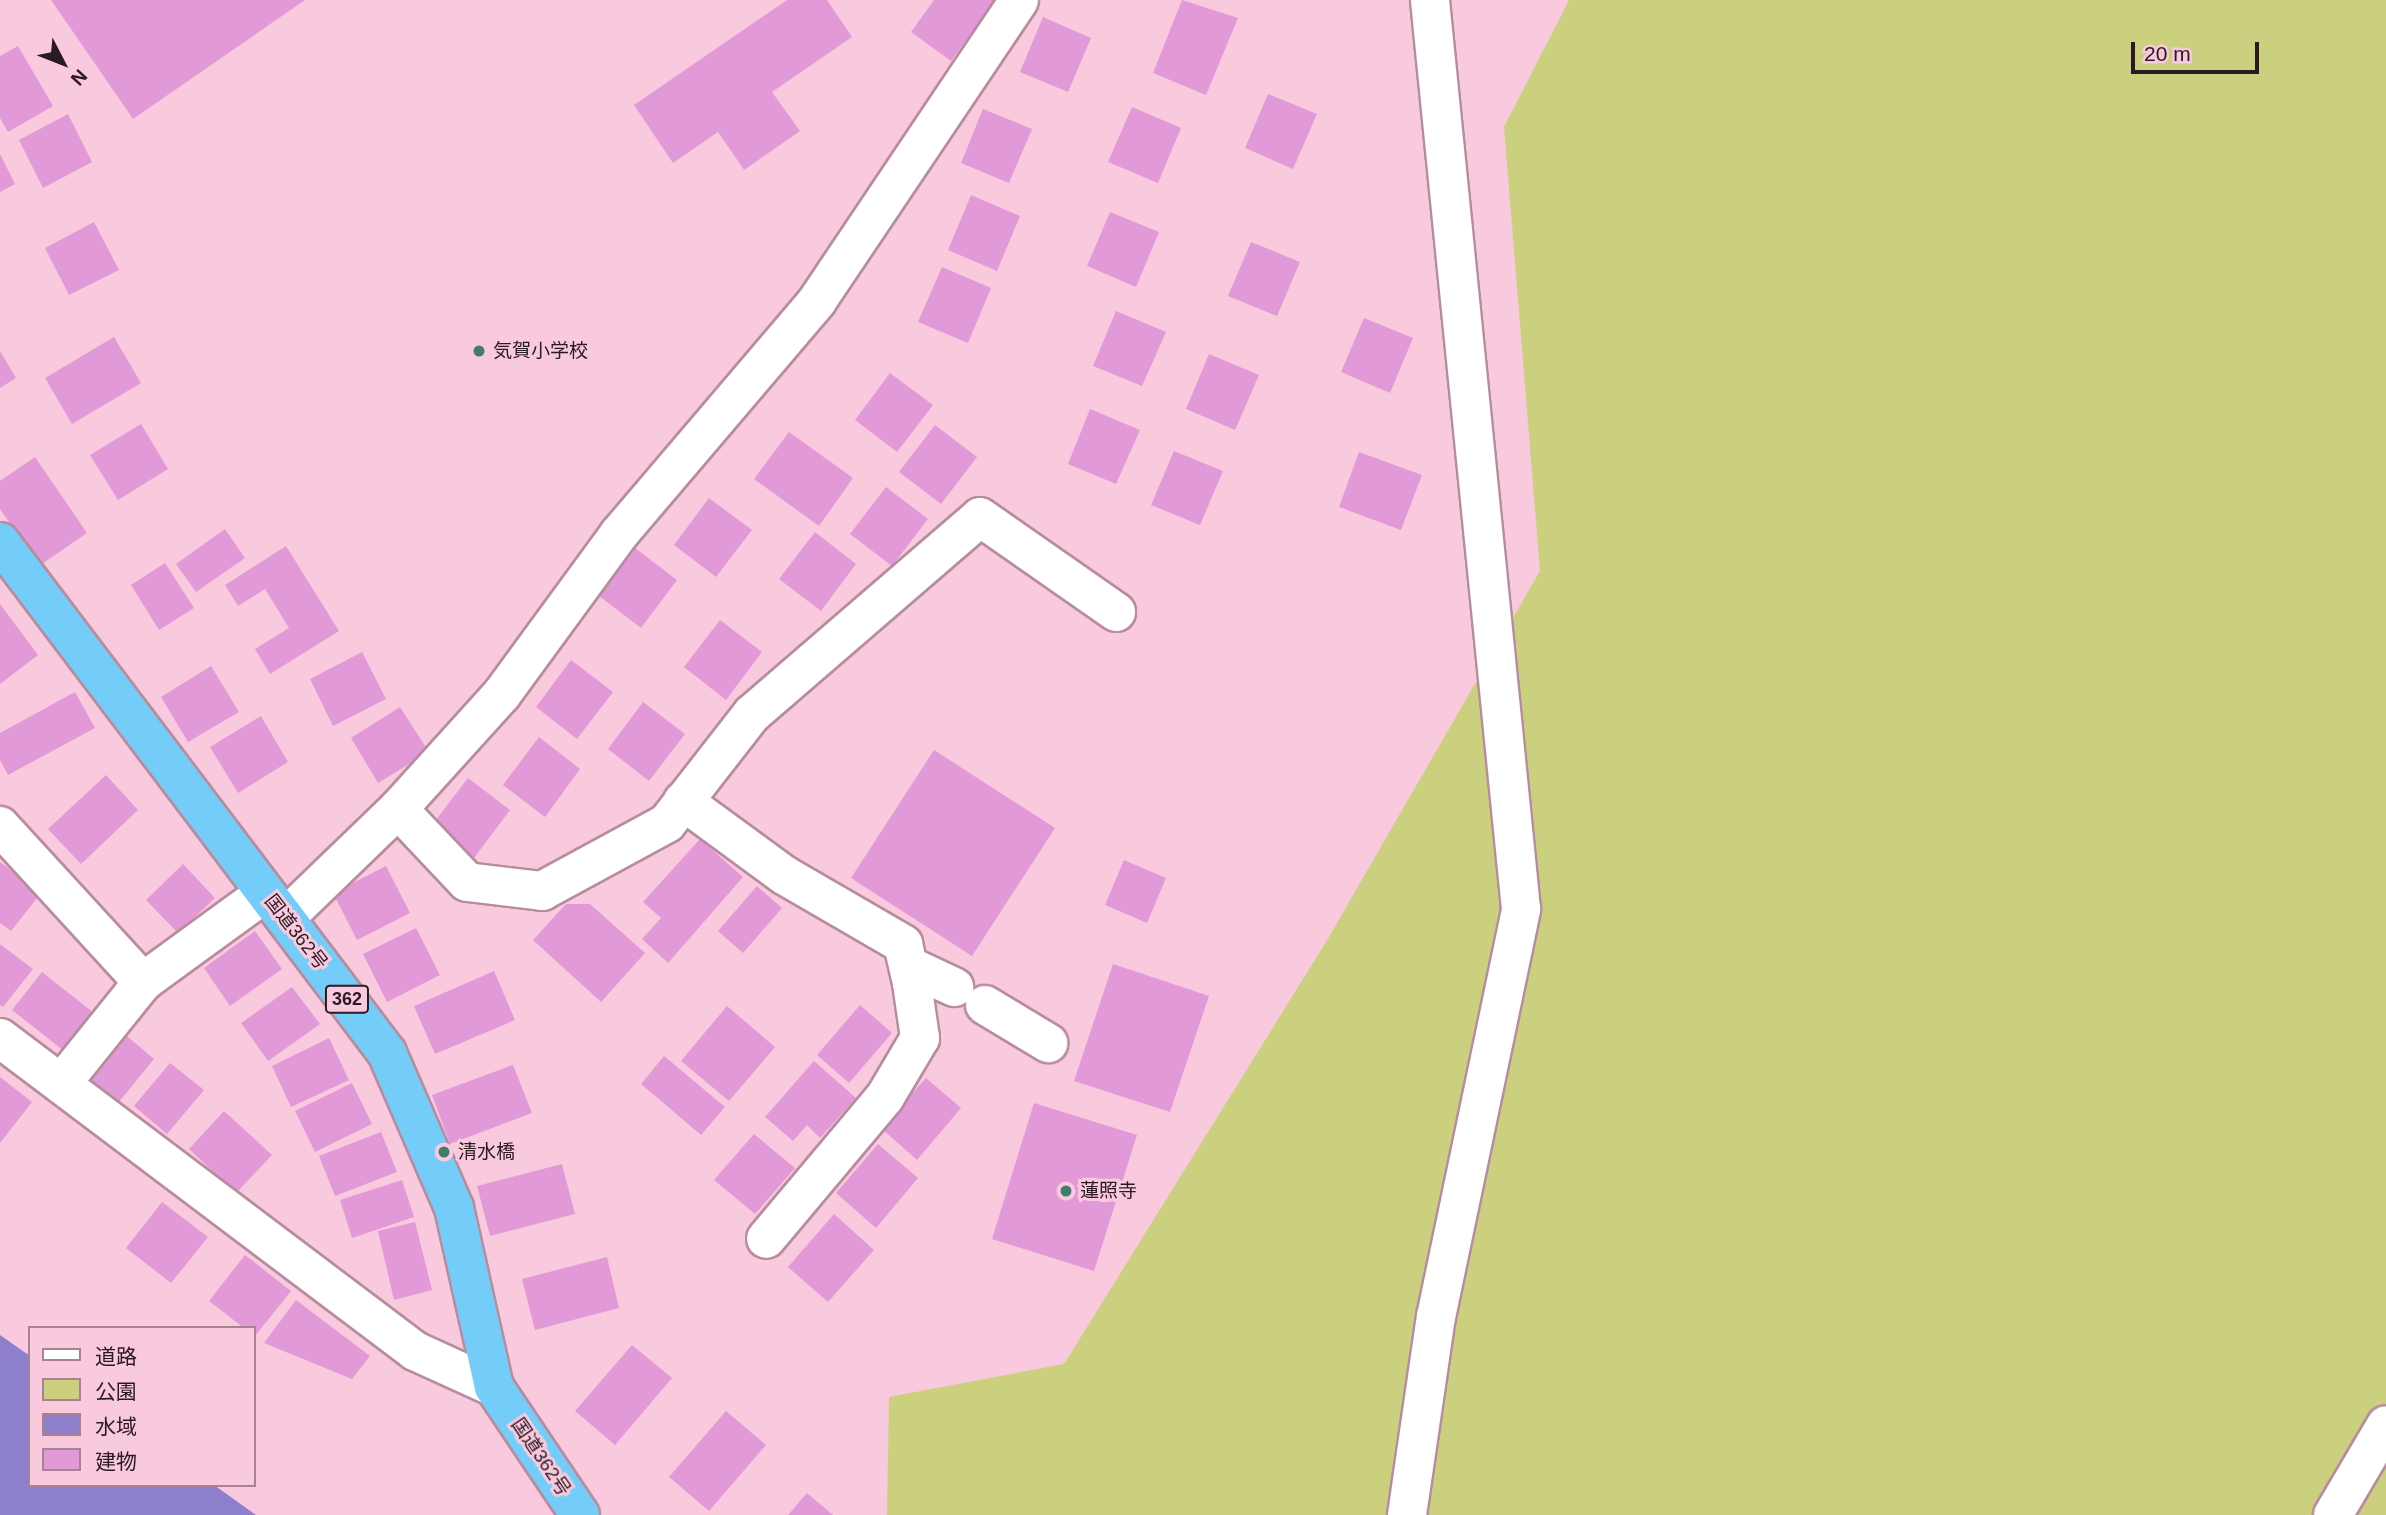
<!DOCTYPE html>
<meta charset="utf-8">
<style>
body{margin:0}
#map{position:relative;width:2386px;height:1515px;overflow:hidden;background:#f9c9dd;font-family:Arial,"Noto Sans JP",sans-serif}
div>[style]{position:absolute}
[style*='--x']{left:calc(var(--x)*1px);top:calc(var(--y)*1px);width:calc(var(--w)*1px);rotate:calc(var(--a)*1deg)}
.green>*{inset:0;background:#cbd07e}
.water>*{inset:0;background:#8e7fcd}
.building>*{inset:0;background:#e19ad7}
.roads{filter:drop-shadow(2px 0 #b88c9e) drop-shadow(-2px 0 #b88c9e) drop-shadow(0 2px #b88c9e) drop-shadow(0 -2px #b88c9e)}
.minor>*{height:38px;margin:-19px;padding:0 19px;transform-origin:19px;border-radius:19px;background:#fff}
.highway>*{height:38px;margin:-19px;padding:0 19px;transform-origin:19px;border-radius:19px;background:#74cdf9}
.dots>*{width:19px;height:19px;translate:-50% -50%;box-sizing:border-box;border:4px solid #f9c9dd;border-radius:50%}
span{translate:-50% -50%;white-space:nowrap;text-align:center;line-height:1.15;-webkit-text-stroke:6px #f9c9dd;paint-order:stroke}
.shield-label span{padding:2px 5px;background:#f9c9dd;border:2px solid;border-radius:5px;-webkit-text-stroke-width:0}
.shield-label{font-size:18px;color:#2b1a21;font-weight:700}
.poi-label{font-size:19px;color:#2b1a21}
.left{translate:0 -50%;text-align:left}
.street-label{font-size:19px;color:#2b1a21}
.legend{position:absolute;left:28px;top:1326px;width:228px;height:161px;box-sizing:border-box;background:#f9c9dd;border:2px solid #a78392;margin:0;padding:9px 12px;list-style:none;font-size:21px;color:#2b1a21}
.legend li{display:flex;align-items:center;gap:14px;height:35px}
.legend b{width:35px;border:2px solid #a78392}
.north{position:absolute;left:28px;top:28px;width:70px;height:70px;-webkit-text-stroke:5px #f9c9dd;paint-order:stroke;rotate:132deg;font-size:19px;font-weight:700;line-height:28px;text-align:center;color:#2b1a21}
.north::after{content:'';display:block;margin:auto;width:24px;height:32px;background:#2b1a21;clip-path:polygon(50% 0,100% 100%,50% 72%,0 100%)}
.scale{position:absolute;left:2131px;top:42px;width:128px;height:32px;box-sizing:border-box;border:4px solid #2b1a21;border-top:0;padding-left:9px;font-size:21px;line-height:24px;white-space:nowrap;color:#2b1a21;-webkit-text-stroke:5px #f9c9dd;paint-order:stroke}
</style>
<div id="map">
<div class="green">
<div style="clip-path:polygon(1569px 0,2386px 0,2386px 1515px,887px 1515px,889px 1397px,1064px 1364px,1326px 942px,1540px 571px,1504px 127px)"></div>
</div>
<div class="water">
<div style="clip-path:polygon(0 1335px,30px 1356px,30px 1485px,214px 1485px,256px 1515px,0 1515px)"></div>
</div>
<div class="building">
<div style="clip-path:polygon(51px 0,305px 0,133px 119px)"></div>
<div style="clip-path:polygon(787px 0,827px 0,852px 37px,772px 92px,800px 131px,744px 170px,718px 132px,673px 163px,634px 105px)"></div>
<div style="clip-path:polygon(934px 0,995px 0,951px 61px,911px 32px)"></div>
<div style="clip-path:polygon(1182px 0,1238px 18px,1206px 95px,1153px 73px)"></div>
<div style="clip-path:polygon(1043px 17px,1091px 38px,1068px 92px,1020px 72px)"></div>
<div style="clip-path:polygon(18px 46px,53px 106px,8px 132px,0 118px,0 56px)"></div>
<div style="clip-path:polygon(1268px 94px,1317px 114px,1293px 169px,1245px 148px)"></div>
<div style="clip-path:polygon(1132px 107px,1181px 128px,1158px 183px,1108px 162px)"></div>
<div style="clip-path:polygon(983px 109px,1032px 129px,1009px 183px,961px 163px)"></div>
<div style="clip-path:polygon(68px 114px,92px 162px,43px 188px,19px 140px)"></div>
<div style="clip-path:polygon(0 154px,15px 184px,0 192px)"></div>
<div style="clip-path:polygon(971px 195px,1020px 216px,997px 271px,948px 250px)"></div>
<div style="clip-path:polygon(1110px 212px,1159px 232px,1136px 287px,1087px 266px)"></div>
<div style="clip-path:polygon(94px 222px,119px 270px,69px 295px,45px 248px)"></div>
<div style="clip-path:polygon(1251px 242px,1300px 262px,1277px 316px,1228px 296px)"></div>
<div style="clip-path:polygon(942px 267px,991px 288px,968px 343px,918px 322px)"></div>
<div style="clip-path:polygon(1116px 311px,1166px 332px,1142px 386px,1093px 366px)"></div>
<div style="clip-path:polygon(1364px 318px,1413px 338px,1390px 393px,1341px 372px)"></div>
<div style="clip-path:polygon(114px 337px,141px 383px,72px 424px,45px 378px)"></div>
<div style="clip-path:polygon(0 351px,16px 378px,0 388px)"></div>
<div style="clip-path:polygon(1209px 354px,1259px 375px,1235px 430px,1186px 409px)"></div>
<div style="clip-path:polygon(890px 373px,933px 405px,897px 452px,855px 420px)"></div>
<div style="clip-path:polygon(1090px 409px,1140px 430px,1116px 484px,1068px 464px)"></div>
<div style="clip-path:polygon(141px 424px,168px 469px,118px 500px,90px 455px)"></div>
<div style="clip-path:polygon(935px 425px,977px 457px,941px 504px,899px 472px)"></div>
<div style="clip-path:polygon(789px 432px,853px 478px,819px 526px,754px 479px)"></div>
<div style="clip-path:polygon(1174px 451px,1223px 471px,1200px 525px,1151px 505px)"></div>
<div style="clip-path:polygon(1359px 452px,1422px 475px,1401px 530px,1339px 507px)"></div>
<div style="clip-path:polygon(35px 457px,87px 533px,39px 566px,0 509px,0 481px)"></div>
<div style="clip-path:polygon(886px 487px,928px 519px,892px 566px,850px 534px)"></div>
<div style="clip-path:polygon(709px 498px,752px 530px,716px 577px,674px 545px)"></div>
<div style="clip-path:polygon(225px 529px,245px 558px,196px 592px,176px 564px)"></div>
<div style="clip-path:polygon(815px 532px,856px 564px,821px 611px,779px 579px)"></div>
<div style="clip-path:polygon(286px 546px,339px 631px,270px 674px,255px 649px,289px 628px,265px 589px,238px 606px,225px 585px)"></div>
<div style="clip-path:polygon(635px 548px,677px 580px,641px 628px,599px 596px)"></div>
<div style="clip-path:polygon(165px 563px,194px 608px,159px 630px,131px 585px)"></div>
<div style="clip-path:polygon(0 604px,38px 655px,0 684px)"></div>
<div style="clip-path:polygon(720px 620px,762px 652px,726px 700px,684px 667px)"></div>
<div style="clip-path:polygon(362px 652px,386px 699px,333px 726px,310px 679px)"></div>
<div style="clip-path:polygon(571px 660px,613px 692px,577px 739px,536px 707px)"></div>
<div style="clip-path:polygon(211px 666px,239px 712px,188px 742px,161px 697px)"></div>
<div style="clip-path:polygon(75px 692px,95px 728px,8px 775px,0 760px,0 733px)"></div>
<div style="clip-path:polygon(643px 702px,685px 734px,649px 781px,608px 749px)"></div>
<div style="clip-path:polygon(400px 707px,429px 752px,378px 783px,351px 738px)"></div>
<div style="clip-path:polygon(261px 716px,288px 762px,238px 793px,210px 747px)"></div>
<div style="clip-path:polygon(539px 737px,580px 769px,545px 817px,503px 785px)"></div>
<div style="clip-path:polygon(934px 750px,1055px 828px,972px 956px,851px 878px)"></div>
<div style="clip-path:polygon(106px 775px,138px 810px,81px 864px,48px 829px)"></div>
<div style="clip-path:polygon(468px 778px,510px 810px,474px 858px,432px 825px)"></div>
<div style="clip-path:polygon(700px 839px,743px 877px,668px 963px,642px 939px,661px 918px,643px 902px)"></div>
<div style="clip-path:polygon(1124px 860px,1166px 878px,1147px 923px,1105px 905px)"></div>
<div style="clip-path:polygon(0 862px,41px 893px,11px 931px,0 923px)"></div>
<div style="clip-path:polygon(183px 864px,215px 898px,178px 933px,146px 900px)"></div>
<div style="clip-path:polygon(386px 866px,410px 913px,357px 940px,333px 893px)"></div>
<div style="clip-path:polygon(757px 886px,782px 908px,743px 953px,718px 931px)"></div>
<div style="clip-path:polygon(566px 904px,590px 904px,645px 953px,601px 1002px,533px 940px)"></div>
<div style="clip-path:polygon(416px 928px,440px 975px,387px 1002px,363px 954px)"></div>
<div style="clip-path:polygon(255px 931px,282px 969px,230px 1006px,204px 968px)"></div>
<div style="clip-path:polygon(0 944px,33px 969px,3px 1007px,0 1005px)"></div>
<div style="clip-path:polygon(1113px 964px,1209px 996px,1170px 1112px,1074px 1081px)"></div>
<div style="clip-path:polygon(494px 971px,515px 1020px,435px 1054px,414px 1006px)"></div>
<div style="clip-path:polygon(42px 972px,94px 1013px,64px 1051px,12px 1010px)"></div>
<div style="clip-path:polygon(292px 987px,320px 1024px,268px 1061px,241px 1023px)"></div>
<div style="clip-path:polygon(860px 1005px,892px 1033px,849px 1083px,817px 1055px)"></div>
<div style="clip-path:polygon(727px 1006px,775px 1047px,729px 1101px,681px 1061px)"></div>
<div style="clip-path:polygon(121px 1031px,154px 1059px,118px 1103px,84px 1075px)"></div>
<div style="clip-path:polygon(329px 1038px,349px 1080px,291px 1107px,272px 1066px)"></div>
<div style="clip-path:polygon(664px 1056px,725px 1107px,701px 1135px,641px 1084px)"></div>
<div style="clip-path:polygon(814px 1061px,856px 1098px,820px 1138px,807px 1125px,793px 1141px,765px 1117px)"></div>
<div style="clip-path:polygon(170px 1063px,204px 1090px,167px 1134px,134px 1106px)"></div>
<div style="clip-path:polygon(513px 1065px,532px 1113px,450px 1144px,432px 1095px)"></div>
<div style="clip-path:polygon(0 1077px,32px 1102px,0 1143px)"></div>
<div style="clip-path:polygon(926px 1078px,961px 1108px,917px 1160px,881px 1128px)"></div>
<div style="clip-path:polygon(352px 1083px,372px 1124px,315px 1152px,295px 1111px)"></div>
<div style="clip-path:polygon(1034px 1103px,1137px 1135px,1094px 1271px,992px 1239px)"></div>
<div style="clip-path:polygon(224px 1111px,272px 1155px,236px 1193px,189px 1149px)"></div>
<div style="clip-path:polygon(381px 1132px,397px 1172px,335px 1196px,319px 1156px)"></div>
<div style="clip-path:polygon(754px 1134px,795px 1168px,755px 1214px,714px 1180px)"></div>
<div style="clip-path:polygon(878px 1144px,918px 1178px,876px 1228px,836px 1193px)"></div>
<div style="clip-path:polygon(562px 1164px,575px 1214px,490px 1236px,477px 1186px)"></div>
<div style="clip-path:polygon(402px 1180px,414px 1217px,352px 1238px,340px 1200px)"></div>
<div style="clip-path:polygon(162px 1202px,208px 1237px,171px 1283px,126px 1248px)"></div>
<div style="clip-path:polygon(834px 1214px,874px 1250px,828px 1302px,788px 1267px)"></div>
<div style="clip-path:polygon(415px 1222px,432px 1290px,394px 1300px,378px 1231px)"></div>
<div style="clip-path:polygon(245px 1255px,291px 1291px,255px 1336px,254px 1328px,244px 1328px,209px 1301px)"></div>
<div style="clip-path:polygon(607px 1257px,619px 1308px,535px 1330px,522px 1279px)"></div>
<div style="clip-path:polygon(296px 1300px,370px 1356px,352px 1379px,264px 1343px)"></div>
<div style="clip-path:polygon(632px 1345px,672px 1378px,615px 1445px,575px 1411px)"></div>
<div style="clip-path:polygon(726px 1411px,766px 1445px,709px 1511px,669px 1477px)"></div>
<div style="clip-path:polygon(807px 1493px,833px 1515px,788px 1515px)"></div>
</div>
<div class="roads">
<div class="minor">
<div style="--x:683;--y:801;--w:125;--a:36.2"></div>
<div style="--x:784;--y:875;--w:138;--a:30.1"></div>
<div style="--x:903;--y:944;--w:40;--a:77"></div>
<div style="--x:912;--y:983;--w:56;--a:81.7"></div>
<div style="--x:920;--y:1038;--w:69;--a:120.7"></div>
<div style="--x:885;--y:1097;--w:185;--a:130"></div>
<div style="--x:398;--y:809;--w:100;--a:46.6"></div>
<div style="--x:467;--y:882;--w:76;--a:6.8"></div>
<div style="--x:542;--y:891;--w:142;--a:-28.5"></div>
<div style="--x:667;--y:823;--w:138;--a:-52.1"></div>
<div style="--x:752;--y:714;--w:301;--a:-40.8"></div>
<div style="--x:980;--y:517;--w:166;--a:34.9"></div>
<div style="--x:0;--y:826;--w:212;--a:47.5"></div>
<div style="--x:285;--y:918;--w:157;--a:-44"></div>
<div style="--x:398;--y:809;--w:155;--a:-47.9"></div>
<div style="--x:502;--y:694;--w:198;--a:-53.8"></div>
<div style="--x:619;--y:534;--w:306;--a:-49.6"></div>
<div style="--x:817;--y:301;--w:362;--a:-56.1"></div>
<div style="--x:909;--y:966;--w:50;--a:25"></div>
<div style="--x:985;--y:1005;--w:74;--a:31.1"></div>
<div style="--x:0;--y:1038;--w:520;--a:37.02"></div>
<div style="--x:415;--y:1351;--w:87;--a:24.5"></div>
<div style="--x:61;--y:1084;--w:131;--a:-51.2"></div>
<div style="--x:143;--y:982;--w:151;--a:-36.1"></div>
<div style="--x:1407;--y:1515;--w:200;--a:-81.7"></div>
<div style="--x:1436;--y:1317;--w:417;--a:-78.2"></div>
<div style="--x:1521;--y:909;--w:914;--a:-95.72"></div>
<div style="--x:2333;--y:1515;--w:104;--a:-59.5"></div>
</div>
<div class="highway">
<div style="--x:0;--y:542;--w:641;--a:52.86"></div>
<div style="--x:387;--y:1053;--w:169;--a:66.6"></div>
<div style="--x:454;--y:1208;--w:183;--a:77.4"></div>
<div style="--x:494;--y:1387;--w:154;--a:56.1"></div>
</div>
</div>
<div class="dots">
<div style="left:479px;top:351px;background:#3e7d6a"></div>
<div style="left:444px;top:1152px;background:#3e7d6a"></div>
<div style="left:1066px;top:1191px;background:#3e7d6a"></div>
</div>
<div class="shield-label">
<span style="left:347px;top:999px">362</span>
</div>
<div class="poi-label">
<span class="left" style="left:493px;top:351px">気賀小学校</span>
<span class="left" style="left:458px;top:1152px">清水橋</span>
<span class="left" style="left:1080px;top:1191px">蓮照寺</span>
</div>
<div class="street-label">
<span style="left:296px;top:932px;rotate:52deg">国道362号</span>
<span style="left:541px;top:1457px;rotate:56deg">国道362号</span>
</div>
<ul class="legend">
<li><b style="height:9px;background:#fff"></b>道路</li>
<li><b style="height:19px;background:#cbd07e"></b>公園</li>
<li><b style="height:19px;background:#8e7fcd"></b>水域</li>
<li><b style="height:19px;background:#e19ad7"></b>建物</li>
</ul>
<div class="north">N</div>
<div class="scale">20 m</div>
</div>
